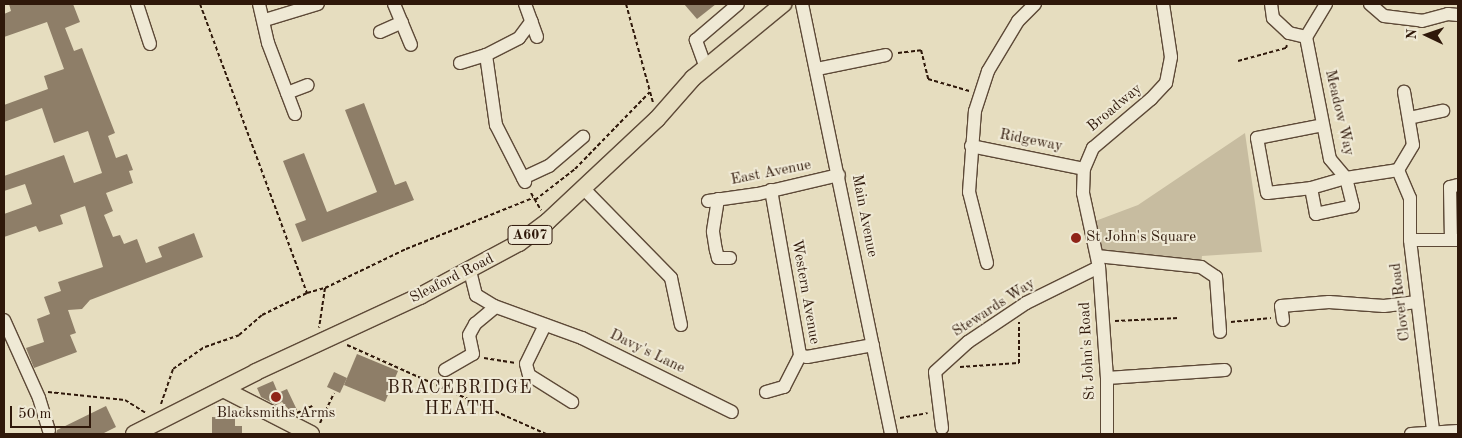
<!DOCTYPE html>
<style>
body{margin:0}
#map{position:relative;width:1462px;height:438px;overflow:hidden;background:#e6ddbf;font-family:"Old Standard TT",serif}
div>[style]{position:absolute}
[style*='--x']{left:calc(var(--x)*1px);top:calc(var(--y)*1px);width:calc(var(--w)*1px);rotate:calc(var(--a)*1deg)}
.green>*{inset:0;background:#c7bca0}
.building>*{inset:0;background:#8e7e68}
.path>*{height:2px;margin-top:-1px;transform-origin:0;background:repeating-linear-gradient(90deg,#2f180a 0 4px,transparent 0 6.5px)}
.roads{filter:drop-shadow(1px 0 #5d4937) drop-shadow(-1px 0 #5d4937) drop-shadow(0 1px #5d4937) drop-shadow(0 -1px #5d4937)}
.minor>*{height:12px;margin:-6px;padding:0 6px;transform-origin:6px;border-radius:6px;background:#efe9d5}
.major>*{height:16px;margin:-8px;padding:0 8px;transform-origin:8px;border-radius:8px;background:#e6ddbf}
.dots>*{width:14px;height:14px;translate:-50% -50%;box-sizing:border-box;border:2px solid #efe9d5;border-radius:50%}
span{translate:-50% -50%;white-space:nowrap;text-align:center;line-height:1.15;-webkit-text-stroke:4px #efe9d5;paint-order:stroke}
.shield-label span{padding:1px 4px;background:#efe9d5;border:1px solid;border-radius:4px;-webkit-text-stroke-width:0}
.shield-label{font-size:14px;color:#2f180a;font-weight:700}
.street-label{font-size:15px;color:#2f180a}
.poi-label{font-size:15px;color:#2f180a}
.left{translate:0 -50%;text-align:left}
.quarter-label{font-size:18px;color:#2f180a;letter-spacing:1px}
.frame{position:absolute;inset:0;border:5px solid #2f180a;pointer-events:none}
.north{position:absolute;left:1402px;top:10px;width:50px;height:50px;-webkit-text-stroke:4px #efe9d5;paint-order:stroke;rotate:273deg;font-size:14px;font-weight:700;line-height:20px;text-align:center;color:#2f180a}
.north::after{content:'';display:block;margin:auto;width:18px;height:22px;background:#2f180a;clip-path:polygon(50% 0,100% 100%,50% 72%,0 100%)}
.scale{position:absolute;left:10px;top:406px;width:81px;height:22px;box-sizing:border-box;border:2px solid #2f180a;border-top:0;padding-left:6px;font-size:15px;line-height:18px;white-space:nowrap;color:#2f180a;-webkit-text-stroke:4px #efe9d5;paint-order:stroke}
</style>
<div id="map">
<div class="green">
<div style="clip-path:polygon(1245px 133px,1262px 252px,1202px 256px,1201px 267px,1097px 256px,1090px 223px,1138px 205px)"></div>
</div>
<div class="building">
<div style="clip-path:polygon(9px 4px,73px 4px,80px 22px,65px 28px,74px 51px,82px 48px,115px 133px,108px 136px,116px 158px,127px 154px,133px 170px,129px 171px,133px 183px,106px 193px,113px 211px,104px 215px,113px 237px,120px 235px,124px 244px,137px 239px,146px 263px,162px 257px,158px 247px,194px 233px,203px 257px,90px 300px,82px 309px,68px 310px,76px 333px,70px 335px,77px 352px,34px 368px,26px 348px,44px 342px,37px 319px,50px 314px,44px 297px,61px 291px,58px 282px,103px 267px,85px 206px,60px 215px,63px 224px,39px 232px,36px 226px,4px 237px,4px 214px,32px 204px,25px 184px,4px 191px,4px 176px,64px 155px,74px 183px,102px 173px,88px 131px,54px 143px,42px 108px,4px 122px,4px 105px,48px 89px,44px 76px,64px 69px,47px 22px,4px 37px,4px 14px,11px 11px)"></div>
<div style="clip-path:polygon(684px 4px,716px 4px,697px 19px)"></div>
<div style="clip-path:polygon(364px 103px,395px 185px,406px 181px,414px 200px,302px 242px,295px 224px,306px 220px,283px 161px,304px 153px,327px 212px,377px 192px,345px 110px)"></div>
<div style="clip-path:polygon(357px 354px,398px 371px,385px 402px,344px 385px)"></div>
<div style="clip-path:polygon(334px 372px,347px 378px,340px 393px,327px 387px)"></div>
<div style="clip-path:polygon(273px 381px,278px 393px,287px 389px,297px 410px,291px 412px,282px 402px,276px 405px,261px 397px,257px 388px)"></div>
<div style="clip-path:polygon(106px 406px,116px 427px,102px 434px,56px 434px,57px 430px)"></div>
<div style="clip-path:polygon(212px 417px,235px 418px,235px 426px,242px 426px,242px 434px,212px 434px)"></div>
</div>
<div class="path">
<div style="--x:200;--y:4;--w:308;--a:69.7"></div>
<div style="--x:307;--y:293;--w:19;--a:-16"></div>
<div style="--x:325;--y:288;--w:40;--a:98.5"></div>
<div style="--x:626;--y:4;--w:103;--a:74.7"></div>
<div style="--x:898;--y:53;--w:23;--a:-7"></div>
<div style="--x:921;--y:50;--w:30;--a:76"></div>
<div style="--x:928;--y:79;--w:43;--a:16.3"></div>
<div style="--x:1238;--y:61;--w:50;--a:-15.2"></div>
<div style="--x:1286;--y:48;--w:3;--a:-72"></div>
<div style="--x:531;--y:193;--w:20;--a:60"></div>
<div style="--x:535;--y:200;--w:51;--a:-37.8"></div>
<div style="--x:575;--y:169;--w:107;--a:-45.8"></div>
<div style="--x:325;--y:288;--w:90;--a:-25.7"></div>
<div style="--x:406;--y:249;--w:137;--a:-21.9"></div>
<div style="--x:1115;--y:321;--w:64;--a:-2.7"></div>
<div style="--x:1231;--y:322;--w:40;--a:-5.7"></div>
<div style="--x:347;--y:345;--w:218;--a:24.1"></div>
<div style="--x:484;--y:358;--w:32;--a:9"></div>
<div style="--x:960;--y:367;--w:59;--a:-3.9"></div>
<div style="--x:1019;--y:363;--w:41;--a:-90"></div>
<div style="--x:48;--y:392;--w:77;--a:5.9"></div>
<div style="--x:125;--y:400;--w:25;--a:32"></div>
<div style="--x:161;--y:404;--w:37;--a:-71"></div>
<div style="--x:173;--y:369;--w:39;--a:-35"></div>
<div style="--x:205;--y:347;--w:36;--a:-19"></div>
<div style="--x:239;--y:335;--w:30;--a:-41"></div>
<div style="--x:262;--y:315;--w:50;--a:-26.1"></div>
<div style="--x:297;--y:413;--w:17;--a:-25"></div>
<div style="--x:900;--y:418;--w:28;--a:-10"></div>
<div style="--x:320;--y:423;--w:33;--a:-65"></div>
</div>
<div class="roads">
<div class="minor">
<div style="--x:137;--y:4;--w:42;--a:72"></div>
<div style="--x:259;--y:4;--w:40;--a:77"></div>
<div style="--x:268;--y:43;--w:76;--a:69.2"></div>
<div style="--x:394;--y:4;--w:44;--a:67.5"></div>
<div style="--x:525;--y:4;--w:35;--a:70"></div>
<div style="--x:802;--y:4;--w:439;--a:78.3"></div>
<div style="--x:1271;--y:4;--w:14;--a:82"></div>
<div style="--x:1273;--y:18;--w:22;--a:43"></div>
<div style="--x:1289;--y:33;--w:17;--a:13"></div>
<div style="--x:1326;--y:4;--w:39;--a:121"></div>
<div style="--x:1306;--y:37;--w:124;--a:78.9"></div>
<div style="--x:1330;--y:159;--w:25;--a:50"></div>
<div style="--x:1346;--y:178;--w:53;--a:-8.7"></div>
<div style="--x:1370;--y:4;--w:18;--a:41"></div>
<div style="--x:1384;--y:16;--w:38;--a:7"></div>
<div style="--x:1422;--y:21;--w:27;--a:-15"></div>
<div style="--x:1448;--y:14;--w:10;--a:6"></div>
<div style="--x:265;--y:20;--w:55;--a:-16.8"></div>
<div style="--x:380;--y:32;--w:24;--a:-24"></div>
<div style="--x:486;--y:55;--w:71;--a:81.9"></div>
<div style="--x:496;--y:125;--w:64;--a:63"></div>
<div style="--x:460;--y:63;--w:27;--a:-17"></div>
<div style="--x:486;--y:55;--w:37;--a:-27"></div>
<div style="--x:519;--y:38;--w:21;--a:-53"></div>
<div style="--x:706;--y:68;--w:30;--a:-110"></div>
<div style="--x:696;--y:40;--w:55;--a:-40.6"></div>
<div style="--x:817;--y:69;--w:70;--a:-11.5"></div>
<div style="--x:287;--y:93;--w:22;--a:-21"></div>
<div style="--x:1409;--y:118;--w:35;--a:-12"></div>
<div style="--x:971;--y:146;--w:115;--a:11.5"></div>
<div style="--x:1398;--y:170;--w:30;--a:67"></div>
<div style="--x:1410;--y:198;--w:42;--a:90"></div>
<div style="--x:1410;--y:240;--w:192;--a:83.1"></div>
<div style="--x:1398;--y:170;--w:29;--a:-59"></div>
<div style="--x:1413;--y:145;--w:54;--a:-99.6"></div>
<div style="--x:523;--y:178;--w:29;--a:-25"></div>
<div style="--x:549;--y:166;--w:45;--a:-40.5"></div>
<div style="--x:1346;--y:178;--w:29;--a:76"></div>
<div style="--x:1353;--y:206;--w:38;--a:168"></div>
<div style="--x:1316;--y:214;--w:26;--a:-101"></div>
<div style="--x:1311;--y:188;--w:36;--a:-16"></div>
<div style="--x:583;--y:188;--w:126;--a:45.6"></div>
<div style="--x:671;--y:278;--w:48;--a:78"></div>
<div style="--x:1312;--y:188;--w:45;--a:173.7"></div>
<div style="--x:1267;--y:193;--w:56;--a:-100.3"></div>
<div style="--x:1257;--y:138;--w:67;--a:-11.1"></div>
<div style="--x:771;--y:190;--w:168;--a:80"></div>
<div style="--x:800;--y:355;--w:7;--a:16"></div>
<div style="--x:807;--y:357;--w:67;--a:-10.3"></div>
<div style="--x:718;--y:199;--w:33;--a:99"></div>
<div style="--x:713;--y:232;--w:18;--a:81"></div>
<div style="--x:716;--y:250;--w:8;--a:76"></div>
<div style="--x:718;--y:258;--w:12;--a:0"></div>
<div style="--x:708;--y:201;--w:50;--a:-8"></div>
<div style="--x:758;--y:194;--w:83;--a:-13.2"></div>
<div style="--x:1410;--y:240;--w:48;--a:0"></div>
<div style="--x:1451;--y:240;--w:53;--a:-91.1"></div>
<div style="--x:1450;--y:187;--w:8;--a:-14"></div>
<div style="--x:1097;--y:256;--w:105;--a:6"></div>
<div style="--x:1201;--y:267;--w:18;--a:34"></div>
<div style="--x:1216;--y:277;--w:55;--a:85.8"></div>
<div style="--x:987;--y:263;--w:73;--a:-104.2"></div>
<div style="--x:969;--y:192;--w:81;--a:-85.8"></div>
<div style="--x:975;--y:111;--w:42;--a:-72"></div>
<div style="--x:988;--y:71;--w:58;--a:-59"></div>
<div style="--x:1018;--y:21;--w:24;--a:-45"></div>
<div style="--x:470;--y:271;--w:25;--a:76"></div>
<div style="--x:476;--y:295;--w:21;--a:31"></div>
<div style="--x:494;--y:306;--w:94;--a:20"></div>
<div style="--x:582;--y:338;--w:167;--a:26.3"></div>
<div style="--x:4;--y:320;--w:85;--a:65.8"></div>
<div style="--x:39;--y:398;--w:34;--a:73"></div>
<div style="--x:1283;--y:320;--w:14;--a:-98"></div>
<div style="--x:1281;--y:306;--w:48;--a:-4.8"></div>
<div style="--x:1329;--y:302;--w:55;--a:4.2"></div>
<div style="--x:1384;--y:306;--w:33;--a:-7"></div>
<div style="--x:545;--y:325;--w:43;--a:116"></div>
<div style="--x:526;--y:364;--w:11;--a:75"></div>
<div style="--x:529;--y:375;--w:51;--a:32.1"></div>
<div style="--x:445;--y:370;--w:32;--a:-30"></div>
<div style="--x:473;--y:354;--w:19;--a:-102"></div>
<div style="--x:469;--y:335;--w:13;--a:-61"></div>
<div style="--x:475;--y:324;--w:26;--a:-40"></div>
<div style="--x:1107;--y:378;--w:118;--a:-3.9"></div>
<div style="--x:766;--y:392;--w:19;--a:-16"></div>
<div style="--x:784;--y:387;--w:36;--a:-63"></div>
<div style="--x:942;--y:428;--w:56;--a:-97.1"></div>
<div style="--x:935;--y:372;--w:45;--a:-42.3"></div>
<div style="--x:968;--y:342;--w:70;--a:-33.9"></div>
<div style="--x:1026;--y:303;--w:81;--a:-26.3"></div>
<div style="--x:1107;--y:434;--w:56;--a:-90"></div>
<div style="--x:1107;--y:378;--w:111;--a:-94.1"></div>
<div style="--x:1099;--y:267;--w:76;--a:-102.2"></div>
<div style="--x:1083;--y:193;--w:24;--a:-88"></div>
<div style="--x:1084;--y:169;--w:23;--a:-67"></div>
<div style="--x:1093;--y:148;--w:76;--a:-40.2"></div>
<div style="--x:1151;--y:99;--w:22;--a:-47"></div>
<div style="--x:1166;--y:83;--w:26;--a:-79"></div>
<div style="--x:1171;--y:57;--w:54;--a:-98.6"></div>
<div style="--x:1411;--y:434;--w:47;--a:-3.7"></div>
</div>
<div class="major">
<div style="--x:223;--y:389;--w:99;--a:27.1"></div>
<div style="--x:134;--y:434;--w:137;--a:-26.9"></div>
<div style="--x:256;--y:372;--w:181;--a:-24.9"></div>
<div style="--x:420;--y:296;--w:112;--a:-28.2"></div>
<div style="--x:519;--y:243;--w:36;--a:-37"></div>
<div style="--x:548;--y:221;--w:149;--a:-43.1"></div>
<div style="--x:657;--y:119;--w:55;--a:-48.7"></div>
<div style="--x:693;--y:78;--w:117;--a:-39.4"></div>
</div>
</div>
<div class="dots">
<div style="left:1076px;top:238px;background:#8f2418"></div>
<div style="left:276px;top:397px;background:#8f2418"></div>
</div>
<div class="shield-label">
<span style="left:530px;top:235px">A607</span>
</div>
<div class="street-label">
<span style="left:1115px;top:108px;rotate:-40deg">Broadway</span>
<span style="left:1339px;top:113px;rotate:77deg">Meadow Way</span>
<span style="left:1031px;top:141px;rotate:11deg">Ridgeway</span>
<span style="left:771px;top:173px;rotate:-11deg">East Avenue</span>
<span style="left:864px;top:216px;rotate:79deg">Main Avenue</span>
<span style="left:452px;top:279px;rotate:-27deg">Sleaford Road</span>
<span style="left:805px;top:292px;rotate:80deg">Western Avenue</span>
<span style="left:1401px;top:302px;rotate:-97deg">Clover Road</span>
<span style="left:994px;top:308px;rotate:-33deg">Stewards Way</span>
<span style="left:1088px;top:351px;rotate:-93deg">St John's Road</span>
<span style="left:647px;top:352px;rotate:26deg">Davy's Lane</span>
</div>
<div class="poi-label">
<span class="left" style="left:1086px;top:238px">St John's Square</span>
<span style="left:276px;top:414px">Blacksmiths Arms</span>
</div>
<div class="quarter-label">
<span style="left:460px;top:399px">BRACEBRIDGE<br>HEATH</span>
</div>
<div class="frame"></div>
<div class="north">N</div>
<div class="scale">50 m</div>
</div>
